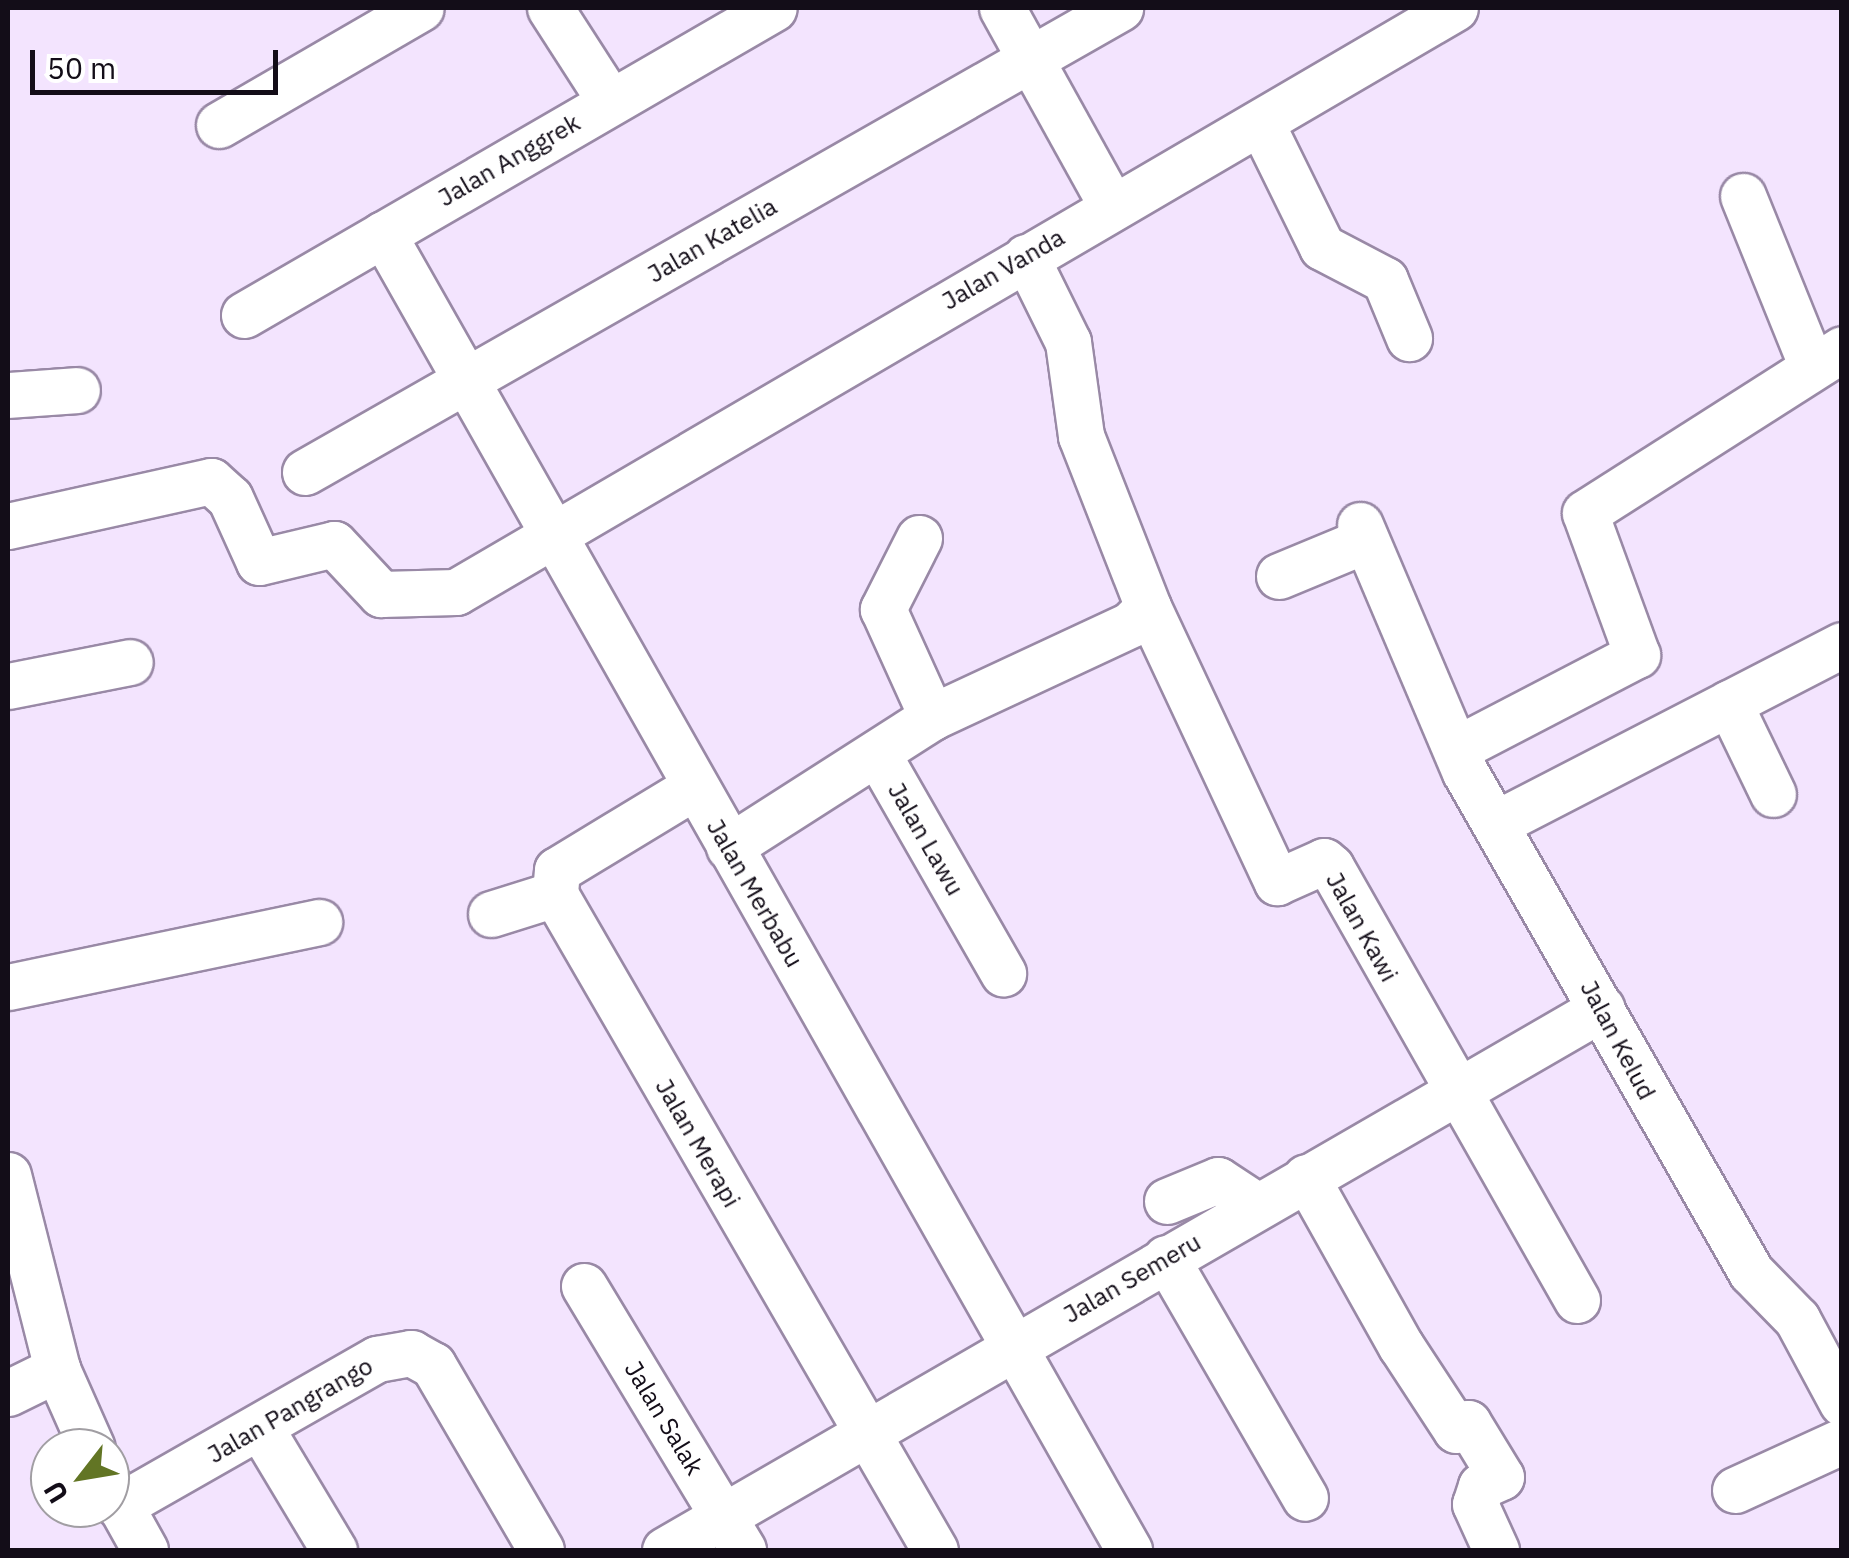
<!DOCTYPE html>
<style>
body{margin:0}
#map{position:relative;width:1849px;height:1558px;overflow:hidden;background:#f3e4fe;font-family:"IBM Plex Sans",sans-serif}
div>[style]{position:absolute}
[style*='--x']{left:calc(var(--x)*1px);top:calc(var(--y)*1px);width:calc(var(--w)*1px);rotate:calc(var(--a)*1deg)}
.roads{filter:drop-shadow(2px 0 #9989a6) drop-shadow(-2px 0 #9989a6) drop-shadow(0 2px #9989a6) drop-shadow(0 -2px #9989a6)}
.minor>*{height:45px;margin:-22.5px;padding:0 22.5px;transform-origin:22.5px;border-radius:22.5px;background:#fff}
span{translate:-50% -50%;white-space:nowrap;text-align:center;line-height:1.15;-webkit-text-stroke:10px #fff;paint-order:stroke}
.street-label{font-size:25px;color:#130d18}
.frame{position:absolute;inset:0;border:10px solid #130d18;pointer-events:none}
.north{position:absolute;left:30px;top:1428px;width:100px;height:100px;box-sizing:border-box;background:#fff;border:2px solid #a19ea3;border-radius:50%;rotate:239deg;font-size:28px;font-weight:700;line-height:40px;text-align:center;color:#130d18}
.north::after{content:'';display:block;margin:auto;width:35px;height:45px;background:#627524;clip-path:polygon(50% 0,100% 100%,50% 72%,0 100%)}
.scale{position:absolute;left:30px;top:50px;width:248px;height:45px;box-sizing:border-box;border:5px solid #130d18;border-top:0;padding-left:12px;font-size:30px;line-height:35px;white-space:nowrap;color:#130d18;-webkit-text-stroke:8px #fff;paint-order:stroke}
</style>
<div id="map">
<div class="roads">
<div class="minor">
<div style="--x:550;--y:8;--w:111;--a:57.2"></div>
<div style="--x:1002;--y:8;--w:225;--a:61"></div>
<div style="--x:219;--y:125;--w:233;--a:-30.1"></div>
<div style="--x:1262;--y:125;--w:136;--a:63.8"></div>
<div style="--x:1322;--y:247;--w:71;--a:27.6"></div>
<div style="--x:1385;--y:280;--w:63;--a:67.5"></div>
<div style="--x:1743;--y:196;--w:181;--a:68"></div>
<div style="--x:383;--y:234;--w:1513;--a:60.45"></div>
<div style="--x:1026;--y:257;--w:95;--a:63.7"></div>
<div style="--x:1068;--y:342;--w:95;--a:82.1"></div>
<div style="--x:1081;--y:436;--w:184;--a:68.6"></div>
<div style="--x:1148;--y:607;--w:304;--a:64.9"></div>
<div style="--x:1277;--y:882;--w:51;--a:-24.1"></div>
<div style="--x:1324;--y:861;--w:9;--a:41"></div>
<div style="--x:1331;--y:867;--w:498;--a:60.4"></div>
<div style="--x:244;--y:315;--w:612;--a:-30.08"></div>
<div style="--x:8;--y:395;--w:69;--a:-4.1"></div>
<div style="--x:305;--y:472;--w:938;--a:-29.65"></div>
<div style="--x:1360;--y:525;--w:268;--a:67"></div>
<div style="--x:1465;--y:772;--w:576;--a:60.23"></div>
<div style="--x:1751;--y:1272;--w:66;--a:45.6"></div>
<div style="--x:1797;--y:1319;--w:95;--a:61.8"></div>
<div style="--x:8;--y:526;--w:208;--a:-12.5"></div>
<div style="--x:211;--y:481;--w:25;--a:42"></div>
<div style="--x:230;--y:498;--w:70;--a:65.6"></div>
<div style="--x:259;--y:562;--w:77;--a:-13.5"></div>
<div style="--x:334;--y:544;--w:69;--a:46.8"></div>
<div style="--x:381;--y:594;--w:75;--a:-1.5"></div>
<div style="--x:456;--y:592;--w:1157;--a:-30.31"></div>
<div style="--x:919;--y:538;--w:80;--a:116.9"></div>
<div style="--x:883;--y:609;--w:119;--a:65.6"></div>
<div style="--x:1279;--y:576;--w:94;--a:-22.5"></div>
<div style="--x:8;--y:686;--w:124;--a:-11.1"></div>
<div style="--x:1729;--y:703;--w:101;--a:64.2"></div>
<div style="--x:1458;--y:748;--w:202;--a:-27.5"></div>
<div style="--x:1637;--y:655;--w:151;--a:-110.1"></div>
<div style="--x:1585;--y:513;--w:305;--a:-32.5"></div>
<div style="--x:877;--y:753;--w:254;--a:60.2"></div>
<div style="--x:694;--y:787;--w:160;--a:148.8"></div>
<div style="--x:557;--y:870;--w:24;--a:95"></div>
<div style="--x:555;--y:894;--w:758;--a:59.92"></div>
<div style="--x:1497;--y:823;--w:388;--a:-27.3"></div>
<div style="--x:729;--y:847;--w:241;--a:-32.6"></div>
<div style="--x:932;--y:717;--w:220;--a:-25"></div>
<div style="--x:1131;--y:624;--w:24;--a:-45"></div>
<div style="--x:491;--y:914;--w:67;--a:-17.4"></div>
<div style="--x:8;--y:987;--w:318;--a:-11.8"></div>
<div style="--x:8;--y:1175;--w:200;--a:75.8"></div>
<div style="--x:57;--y:1369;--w:86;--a:66.1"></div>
<div style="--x:1306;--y:1177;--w:194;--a:60.7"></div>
<div style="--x:1401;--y:1346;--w:100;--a:56.8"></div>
<div style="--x:1456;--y:1430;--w:14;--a:-30"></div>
<div style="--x:1468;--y:1423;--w:63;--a:58.6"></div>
<div style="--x:1501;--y:1477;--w:22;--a:156"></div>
<div style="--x:1481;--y:1486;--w:19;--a:108"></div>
<div style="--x:1475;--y:1504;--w:51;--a:65.5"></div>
<div style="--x:1167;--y:1201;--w:55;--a:-22.4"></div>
<div style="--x:1218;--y:1180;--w:45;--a:33.3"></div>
<div style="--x:1166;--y:1258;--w:277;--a:59.9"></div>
<div style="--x:584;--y:1286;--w:308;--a:58.9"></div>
<div style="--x:8;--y:1393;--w:55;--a:-26.1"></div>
<div style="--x:260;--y:1427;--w:144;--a:59"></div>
<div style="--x:110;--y:1487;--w:72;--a:60.9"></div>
<div style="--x:1735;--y:1490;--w:118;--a:-24.6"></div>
<div style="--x:119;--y:1506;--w:297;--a:-29.7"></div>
<div style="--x:377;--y:1359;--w:35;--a:-10"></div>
<div style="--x:411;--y:1353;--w:25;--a:29"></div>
<div style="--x:433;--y:1365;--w:214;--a:59.7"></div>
<div style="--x:665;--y:1550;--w:1082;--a:-30.05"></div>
</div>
</div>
<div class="street-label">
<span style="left:509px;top:160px;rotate:-30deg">Jalan Anggrek</span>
<span style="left:712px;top:240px;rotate:-30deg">Jalan Katelia</span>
<span style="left:1003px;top:269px;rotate:-30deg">Jalan Vanda</span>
<span style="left:926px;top:839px;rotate:60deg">Jalan Lawu</span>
<span style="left:755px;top:893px;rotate:60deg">Jalan Merbabu</span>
<span style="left:1362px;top:927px;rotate:61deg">Jalan Kawi</span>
<span style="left:1618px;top:1040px;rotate:62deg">Jalan Kelud</span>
<span style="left:698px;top:1143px;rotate:60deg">Jalan Merapi</span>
<span style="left:1132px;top:1278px;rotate:-30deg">Jalan Semeru</span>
<span style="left:290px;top:1410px;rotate:-30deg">Jalan Pangrango</span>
<span style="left:664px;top:1418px;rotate:59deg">Jalan Salak</span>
</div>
<div class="frame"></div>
<div class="north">U</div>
<div class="scale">50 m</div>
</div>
